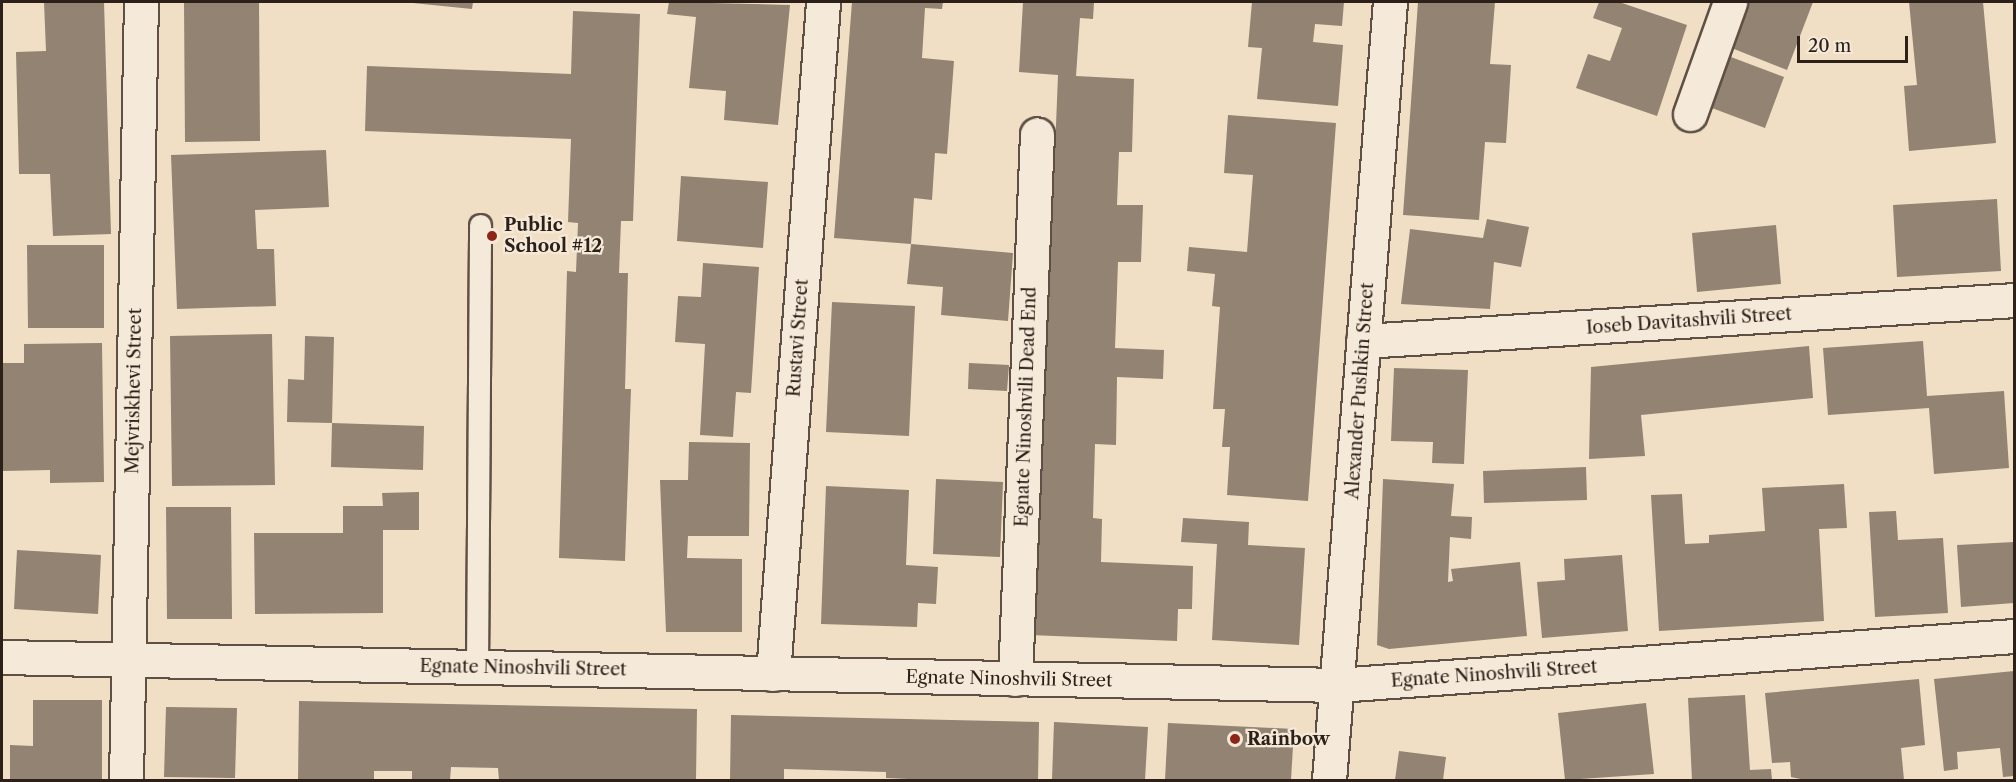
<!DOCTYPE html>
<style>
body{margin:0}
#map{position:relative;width:2016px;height:782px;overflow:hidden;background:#f0dfc4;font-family:"Libre Caslon Text",serif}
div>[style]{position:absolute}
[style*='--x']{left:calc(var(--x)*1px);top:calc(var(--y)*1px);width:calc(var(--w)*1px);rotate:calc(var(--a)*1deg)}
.building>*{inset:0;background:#928372}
.roads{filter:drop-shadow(2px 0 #5e5044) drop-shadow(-2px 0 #5e5044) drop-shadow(0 2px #5e5044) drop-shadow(0 -2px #5e5044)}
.service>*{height:21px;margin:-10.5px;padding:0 10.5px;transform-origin:10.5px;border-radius:10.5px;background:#f5ead9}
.minor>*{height:33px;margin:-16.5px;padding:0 16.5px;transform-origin:16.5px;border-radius:16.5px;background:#f5ead9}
.secondary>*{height:33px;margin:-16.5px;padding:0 16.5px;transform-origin:16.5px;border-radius:16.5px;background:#f5ead9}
.dots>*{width:16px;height:16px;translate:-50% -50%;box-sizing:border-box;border:3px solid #f5ead9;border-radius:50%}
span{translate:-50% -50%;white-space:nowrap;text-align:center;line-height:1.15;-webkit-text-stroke:4.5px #f5ead9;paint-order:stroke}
.poi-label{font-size:18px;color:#2d2019;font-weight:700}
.left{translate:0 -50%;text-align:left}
.street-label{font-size:18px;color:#2d2019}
.frame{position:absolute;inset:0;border:3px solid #2d2019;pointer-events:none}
.scale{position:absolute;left:1797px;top:36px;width:111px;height:27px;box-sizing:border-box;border:3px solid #2d2019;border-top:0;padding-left:8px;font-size:18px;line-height:21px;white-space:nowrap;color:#2d2019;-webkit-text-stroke:4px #f5ead9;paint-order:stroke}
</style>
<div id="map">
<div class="building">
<div style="clip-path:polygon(44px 2px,104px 2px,111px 234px,53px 236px,50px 174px,19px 174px,16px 52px,46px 51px)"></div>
<div style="clip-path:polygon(184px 2px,259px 2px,260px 141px,185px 142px)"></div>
<div style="clip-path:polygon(403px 2px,473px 2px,472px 9px)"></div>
<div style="clip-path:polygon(669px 2px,790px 5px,778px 125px,724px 120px,726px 91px,689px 88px,696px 17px,667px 14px)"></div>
<div style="clip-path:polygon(852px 2px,943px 2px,942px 9px,925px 8px,922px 58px,954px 61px,947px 154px,935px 153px,932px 200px,914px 198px,911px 244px,834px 238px)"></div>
<div style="clip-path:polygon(1023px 2px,1094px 2px,1093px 19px,1080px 18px,1076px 76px,1134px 79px,1132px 152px,1119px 152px,1117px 205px,1143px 205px,1141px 262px,1118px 262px,1115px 348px,1164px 350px,1163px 379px,1117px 377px,1116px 445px,1095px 444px,1093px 518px,1102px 519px,1101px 562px,1193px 566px,1192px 609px,1178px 609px,1177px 641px,1030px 635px,1047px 149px,1055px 150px,1058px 75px,1019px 72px)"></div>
<div style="clip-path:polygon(1252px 2px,1344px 2px,1342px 26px,1315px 24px,1313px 42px,1343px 45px,1338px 106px,1257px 99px,1262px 48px,1248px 47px)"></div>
<div style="clip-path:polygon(1418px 2px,1495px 2px,1490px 64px,1511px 65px,1506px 143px,1485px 142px,1479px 220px,1403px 215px)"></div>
<div style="clip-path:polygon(1599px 2px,1619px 2px,1687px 25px,1657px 116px,1576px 88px,1588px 54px,1610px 61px,1622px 28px,1593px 18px)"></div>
<div style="clip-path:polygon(1741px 2px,1813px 2px,1787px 70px,1724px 45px)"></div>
<div style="clip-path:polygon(1909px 2px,1983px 2px,1996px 143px,1909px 151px,1904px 86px,1917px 85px)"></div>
<div style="clip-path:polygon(573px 11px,640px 14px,633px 221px,621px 221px,619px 273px,628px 273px,625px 389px,631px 389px,625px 561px,559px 558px,567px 271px,576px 272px,578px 223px,568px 222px,571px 139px,365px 131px,367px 66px,571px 74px)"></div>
<div style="clip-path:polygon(1723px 54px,1784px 77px,1765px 128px,1704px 105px)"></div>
<div style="clip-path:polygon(1228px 115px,1336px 123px,1308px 501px,1227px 495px,1230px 447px,1222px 447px,1225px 409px,1213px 409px,1220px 307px,1212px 306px,1215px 274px,1187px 271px,1189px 247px,1247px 252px,1253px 175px,1224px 173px)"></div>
<div style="clip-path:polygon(326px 150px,329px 207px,255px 210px,257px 249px,274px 249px,276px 306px,177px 309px,171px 155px)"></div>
<div style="clip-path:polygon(681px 176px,768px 182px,763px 248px,677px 241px)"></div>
<div style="clip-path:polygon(1997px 199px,2001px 271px,1897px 277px,1893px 205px)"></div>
<div style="clip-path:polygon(1487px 219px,1529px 227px,1521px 267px,1494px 262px,1490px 309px,1401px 304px,1410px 229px,1483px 238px)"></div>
<div style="clip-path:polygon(1776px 225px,1781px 284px,1697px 292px,1692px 233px)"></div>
<div style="clip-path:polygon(911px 244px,1013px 253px,1008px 321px,941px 315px,943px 287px,907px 284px)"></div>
<div style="clip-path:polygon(27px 245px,104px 245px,104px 328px,28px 328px)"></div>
<div style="clip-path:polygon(703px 263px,759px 267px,751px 393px,736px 392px,733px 437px,700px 435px,705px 344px,675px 342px,678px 296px,701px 297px)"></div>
<div style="clip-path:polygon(832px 302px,915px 306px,909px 436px,826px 432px)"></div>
<div style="clip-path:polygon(272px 334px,275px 485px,172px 486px,170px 336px)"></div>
<div style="clip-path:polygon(305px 336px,334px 337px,332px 423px,287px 422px,288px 379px,304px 380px)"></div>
<div style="clip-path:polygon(1923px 341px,1927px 396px,2004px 391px,2009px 468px,1934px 474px,1929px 408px,1828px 415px,1823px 348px)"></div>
<div style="clip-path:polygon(102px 343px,104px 482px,50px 483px,50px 470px,2px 471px,2px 363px,24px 363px,24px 344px)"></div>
<div style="clip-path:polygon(1809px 346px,1813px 398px,1641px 415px,1645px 456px,1589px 459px,1591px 367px)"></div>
<div style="clip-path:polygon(969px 363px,1009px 365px,1007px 391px,968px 389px)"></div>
<div style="clip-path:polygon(1394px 368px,1468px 370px,1464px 464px,1432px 463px,1433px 442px,1391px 441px)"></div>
<div style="clip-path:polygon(332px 423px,424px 426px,423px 470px,331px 467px)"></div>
<div style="clip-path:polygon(689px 442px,750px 443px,749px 536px,688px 536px,687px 558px,742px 559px,742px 632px,666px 632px,660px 480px,688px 480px)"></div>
<div style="clip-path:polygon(1586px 467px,1587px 500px,1484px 503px,1483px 471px)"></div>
<div style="clip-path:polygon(936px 479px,1003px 482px,1000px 557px,933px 554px)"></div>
<div style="clip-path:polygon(1383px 479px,1454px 484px,1451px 516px,1472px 517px,1471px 539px,1450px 537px,1448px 582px,1453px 581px,1451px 569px,1520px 562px,1527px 636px,1389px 649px,1377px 645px)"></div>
<div style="clip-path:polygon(1844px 484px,1847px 528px,1819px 529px,1824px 621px,1659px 631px,1651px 495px,1682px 494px,1685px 544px,1709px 543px,1709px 535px,1765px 531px,1762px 488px)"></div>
<div style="clip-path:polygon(826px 486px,909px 490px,906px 565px,938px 567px,936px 604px,918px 603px,917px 627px,821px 624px)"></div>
<div style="clip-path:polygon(419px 492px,419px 530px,383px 530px,383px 613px,255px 614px,254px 533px,343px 533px,343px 506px,383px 506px,382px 493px)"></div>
<div style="clip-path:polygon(166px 507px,231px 507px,232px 619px,167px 619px)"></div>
<div style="clip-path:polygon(1896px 511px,1898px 540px,1943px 538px,1948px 613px,1875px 617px,1869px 512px)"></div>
<div style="clip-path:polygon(1183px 518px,1249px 522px,1248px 545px,1305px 548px,1299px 645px,1212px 640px,1217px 544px,1181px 542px)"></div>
<div style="clip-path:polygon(2014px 542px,2014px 603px,1961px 607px,1957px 545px)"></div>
<div style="clip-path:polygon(17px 550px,101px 555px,98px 614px,14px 609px)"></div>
<div style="clip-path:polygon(1622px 555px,1628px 631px,1542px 638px,1537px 582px,1565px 580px,1564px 559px)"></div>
<div style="clip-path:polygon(2014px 671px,2014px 776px,2003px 777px,2000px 748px,1957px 752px,1958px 769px,1944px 771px,1934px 679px)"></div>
<div style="clip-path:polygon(1919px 679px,1925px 745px,1901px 748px,1904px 780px,1805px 780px,1791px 777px,1790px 762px,1772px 763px,1765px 693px)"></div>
<div style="clip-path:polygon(1745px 695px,1750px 770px,1771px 769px,1772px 780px,1692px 780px,1688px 698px)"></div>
<div style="clip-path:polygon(33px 700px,102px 700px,102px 780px,10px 780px,10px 745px,33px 746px)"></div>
<div style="clip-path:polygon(299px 701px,697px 709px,696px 780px,499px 780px,498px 768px,451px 767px,450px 780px,412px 780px,412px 771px,374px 771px,374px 780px,298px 780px)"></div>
<div style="clip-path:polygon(1646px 703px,1654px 774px,1565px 780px,1558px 713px)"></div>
<div style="clip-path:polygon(166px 707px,237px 708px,235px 778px,164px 777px)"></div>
<div style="clip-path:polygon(731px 715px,1039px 722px,1038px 780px,930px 780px,886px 778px,886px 772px,784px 769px,784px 780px,730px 780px)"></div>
<div style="clip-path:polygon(1054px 722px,1148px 727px,1145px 780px,1052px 780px)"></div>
<div style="clip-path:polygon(1168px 723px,1294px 729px,1291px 780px,1165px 780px)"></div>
<div style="clip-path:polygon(1399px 751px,1446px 757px,1443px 780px,1395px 780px)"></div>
</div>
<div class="roads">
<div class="service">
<div style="--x:477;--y:667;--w:442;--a:-89.6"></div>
</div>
<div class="minor">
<div style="--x:1690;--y:114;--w:119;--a:-70.3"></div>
<div style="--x:1363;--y:341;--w:652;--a:-3.6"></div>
<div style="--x:2;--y:657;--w:1335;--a:1.2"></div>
<div style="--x:1337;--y:685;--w:679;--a:-4.14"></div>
<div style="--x:773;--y:674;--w:674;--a:-85.74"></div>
<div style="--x:1015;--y:679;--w:545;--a:-87.69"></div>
<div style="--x:126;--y:780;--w:778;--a:-88.9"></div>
</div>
<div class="secondary">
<div style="--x:1329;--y:780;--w:780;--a:-85.52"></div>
</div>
</div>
<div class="dots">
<div style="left:492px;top:236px;background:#8f2418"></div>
<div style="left:1235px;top:739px;background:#8f2418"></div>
</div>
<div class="poi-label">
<span class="left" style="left:504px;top:236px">Public<br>School #12</span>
<span class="left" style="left:1247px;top:739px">Rainbow</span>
</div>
<div class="street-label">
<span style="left:1689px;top:321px;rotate:-4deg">Ioseb Davitashvili Street</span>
<span style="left:798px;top:338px;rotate:-86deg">Rustavi Street</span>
<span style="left:134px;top:391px;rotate:-89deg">Mejvriskhevi Street</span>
<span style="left:1360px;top:391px;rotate:-86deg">Alexander Pushkin Street</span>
<span style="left:1026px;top:407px;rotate:-88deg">Egnate Ninoshvili Dead End</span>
<span style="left:523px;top:668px;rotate:1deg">Egnate Ninoshvili Street</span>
<span style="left:1494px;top:674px;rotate:-4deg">Egnate Ninoshvili Street</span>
<span style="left:1009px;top:679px;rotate:1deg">Egnate Ninoshvili Street</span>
</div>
<div class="frame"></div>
<div class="scale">20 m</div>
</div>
